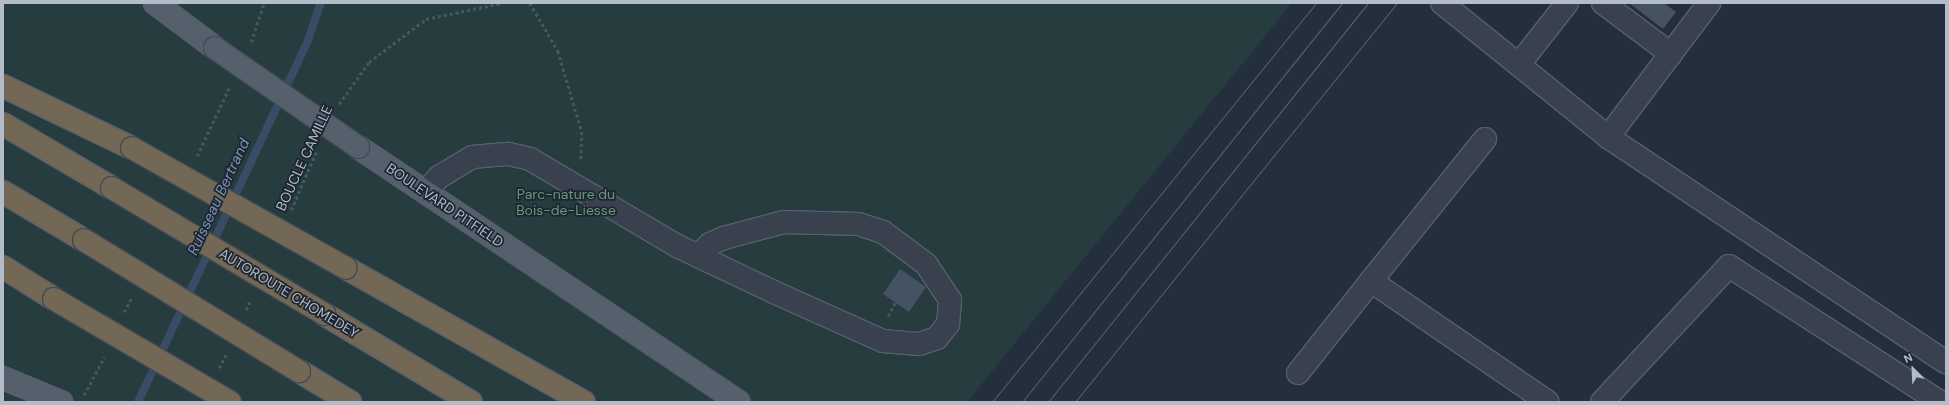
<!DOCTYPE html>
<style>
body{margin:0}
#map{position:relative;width:1949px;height:405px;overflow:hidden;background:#242f3d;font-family:"DM Sans",sans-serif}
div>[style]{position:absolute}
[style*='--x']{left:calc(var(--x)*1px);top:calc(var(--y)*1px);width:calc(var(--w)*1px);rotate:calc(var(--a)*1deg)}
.green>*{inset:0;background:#263c3e}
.stream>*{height:8px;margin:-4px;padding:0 4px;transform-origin:4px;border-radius:4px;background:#394c66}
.building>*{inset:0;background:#455262}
.path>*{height:2.5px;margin-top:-1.25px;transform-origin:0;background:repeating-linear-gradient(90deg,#44595b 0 3px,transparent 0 6px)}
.roads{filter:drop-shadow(1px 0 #565f6b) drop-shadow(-1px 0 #565f6b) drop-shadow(0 1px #565f6b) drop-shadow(0 -1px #565f6b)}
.minor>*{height:22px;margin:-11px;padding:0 11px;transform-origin:11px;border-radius:11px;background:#38414d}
.major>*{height:22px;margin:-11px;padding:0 11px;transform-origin:11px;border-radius:11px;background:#56606d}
.highway>*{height:22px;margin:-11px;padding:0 11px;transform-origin:11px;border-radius:11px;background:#736755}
.tram>*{height:1px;margin:-0.5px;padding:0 0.5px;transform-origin:0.5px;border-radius:0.5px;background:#5a6574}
.bridges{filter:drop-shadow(1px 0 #414a56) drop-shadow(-1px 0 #414a56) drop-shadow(0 1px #414a56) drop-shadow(0 -1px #414a56)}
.major-bridge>*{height:22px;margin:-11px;padding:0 11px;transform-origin:11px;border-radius:11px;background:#56606d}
.highway-bridge>*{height:22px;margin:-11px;padding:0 11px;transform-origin:11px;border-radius:11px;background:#736755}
span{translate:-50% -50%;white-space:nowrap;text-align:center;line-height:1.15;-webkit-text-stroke:3.5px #1d2632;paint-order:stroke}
.street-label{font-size:14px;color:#b3bcc9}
.park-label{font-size:14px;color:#6a9975}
.water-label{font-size:15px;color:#7b92b0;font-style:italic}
.frame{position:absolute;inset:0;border:4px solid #b3bcc9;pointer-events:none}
.north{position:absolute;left:1893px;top:349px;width:40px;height:40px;-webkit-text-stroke:3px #1d2632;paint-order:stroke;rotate:336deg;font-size:11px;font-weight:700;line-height:16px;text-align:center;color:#b3bcc9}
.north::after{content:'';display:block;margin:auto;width:14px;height:18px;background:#b3bcc9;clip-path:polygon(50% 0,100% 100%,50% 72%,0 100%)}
</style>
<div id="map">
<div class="green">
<div style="clip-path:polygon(3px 3px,1292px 3px,967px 402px,3px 402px)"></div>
</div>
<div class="stream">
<div style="--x:138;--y:402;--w:400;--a:-64.8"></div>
<div style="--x:308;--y:40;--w:39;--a:-71"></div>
</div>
<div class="building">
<div style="clip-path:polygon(1629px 3px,1664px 3px,1676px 12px,1663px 29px)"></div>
<div style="clip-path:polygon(900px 269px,926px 287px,909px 312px,883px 294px)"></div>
</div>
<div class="path">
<div style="--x:530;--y:3;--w:56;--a:59.7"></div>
<div style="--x:558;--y:51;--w:84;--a:73.5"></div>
<div style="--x:582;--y:132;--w:27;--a:92"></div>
<div style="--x:251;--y:42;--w:41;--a:-71.6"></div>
<div style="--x:339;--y:104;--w:52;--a:-54.5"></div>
<div style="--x:369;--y:62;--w:71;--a:-37"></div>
<div style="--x:426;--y:19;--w:78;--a:-11.9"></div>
<div style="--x:197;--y:156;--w:75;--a:-64.8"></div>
<div style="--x:291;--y:210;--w:65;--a:-66.6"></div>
<div style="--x:246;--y:310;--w:11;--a:-68"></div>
<div style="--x:124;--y:312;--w:15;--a:-62"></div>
<div style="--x:888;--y:316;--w:15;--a:-62"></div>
<div style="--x:219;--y:368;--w:15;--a:-62"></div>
<div style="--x:84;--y:395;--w:43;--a:-62.2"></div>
</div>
<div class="roads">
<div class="minor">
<div style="--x:1442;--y:3;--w:213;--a:38.9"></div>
<div style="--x:1608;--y:137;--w:406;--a:33.7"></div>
<div style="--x:1603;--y:3;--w:85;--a:36.9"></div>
<div style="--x:1520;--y:63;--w:76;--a:-51.9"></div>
<div style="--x:1608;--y:137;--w:168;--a:-53"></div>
<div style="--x:1485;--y:139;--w:182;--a:128.8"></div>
<div style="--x:1371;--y:281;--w:214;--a:34.4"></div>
<div style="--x:425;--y:192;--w:21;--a:-47"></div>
<div style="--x:439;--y:177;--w:39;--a:-31"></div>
<div style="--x:472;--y:157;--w:37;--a:-5"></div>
<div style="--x:509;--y:154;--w:22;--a:13"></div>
<div style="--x:530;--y:159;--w:171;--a:30.6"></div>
<div style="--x:677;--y:246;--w:23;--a:25"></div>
<div style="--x:698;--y:256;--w:86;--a:25.4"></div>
<div style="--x:776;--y:293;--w:117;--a:24.2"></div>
<div style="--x:883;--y:341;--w:36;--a:5"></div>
<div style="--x:919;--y:344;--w:19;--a:-18"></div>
<div style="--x:937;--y:338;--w:18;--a:-52"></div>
<div style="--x:948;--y:324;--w:24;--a:-85"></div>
<div style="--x:950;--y:300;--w:43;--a:-123.7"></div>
<div style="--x:926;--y:264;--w:54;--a:-143.3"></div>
<div style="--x:883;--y:232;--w:25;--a:-162"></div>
<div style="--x:859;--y:224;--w:75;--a:-178.5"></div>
<div style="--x:784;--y:222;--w:62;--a:165.1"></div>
<div style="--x:724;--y:238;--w:15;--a:157"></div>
<div style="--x:710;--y:244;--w:17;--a:135"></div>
<div style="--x:1298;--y:373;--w:117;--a:-51.6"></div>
<div style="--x:1602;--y:402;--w:186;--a:-47"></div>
<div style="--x:1729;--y:266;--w:251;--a:32.8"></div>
</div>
<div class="major">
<div style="--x:155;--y:3;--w:75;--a:36.9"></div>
<div style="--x:358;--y:147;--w:458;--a:33.8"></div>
<div style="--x:3;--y:378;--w:63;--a:22.5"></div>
</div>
<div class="highway">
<div style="--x:3;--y:86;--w:143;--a:25.7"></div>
<div style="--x:3;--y:124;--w:126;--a:30.4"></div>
<div style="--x:3;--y:192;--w:94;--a:30.7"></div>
<div style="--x:3;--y:267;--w:60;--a:32.1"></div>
<div style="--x:346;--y:268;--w:273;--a:29.4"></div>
<div style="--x:324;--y:314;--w:171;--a:30.9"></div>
<div style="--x:299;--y:371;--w:60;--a:31.3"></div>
</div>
</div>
<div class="tram">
<div style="--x:992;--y:402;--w:514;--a:-50.92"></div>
<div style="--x:1022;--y:402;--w:511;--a:-51.27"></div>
<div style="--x:1048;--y:402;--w:511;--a:-51.27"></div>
<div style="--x:1075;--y:402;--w:513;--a:-51.1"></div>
</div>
<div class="bridges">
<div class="major-bridge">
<div style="--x:215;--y:48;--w:174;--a:34.7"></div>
</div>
<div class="highway-bridge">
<div style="--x:132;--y:148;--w:245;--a:29.3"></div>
<div style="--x:112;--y:188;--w:247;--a:30.7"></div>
<div style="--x:84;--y:240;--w:252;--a:31.4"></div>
<div style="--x:54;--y:299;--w:204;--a:30.3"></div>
</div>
</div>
<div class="street-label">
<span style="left:304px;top:158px;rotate:-65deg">BOUCLE CAMILLE</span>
<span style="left:445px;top:205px;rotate:34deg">BOULEVARD PITFIELD</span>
<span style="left:289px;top:293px;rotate:31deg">AUTOROUTE CHOMEDEY</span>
</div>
<div class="park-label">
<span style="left:566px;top:202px">Parc-nature du<br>Bois-de-Liesse</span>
</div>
<div class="water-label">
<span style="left:219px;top:197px;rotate:-65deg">Ruisseau Bertrand</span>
</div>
<div class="frame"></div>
<div class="north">N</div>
</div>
